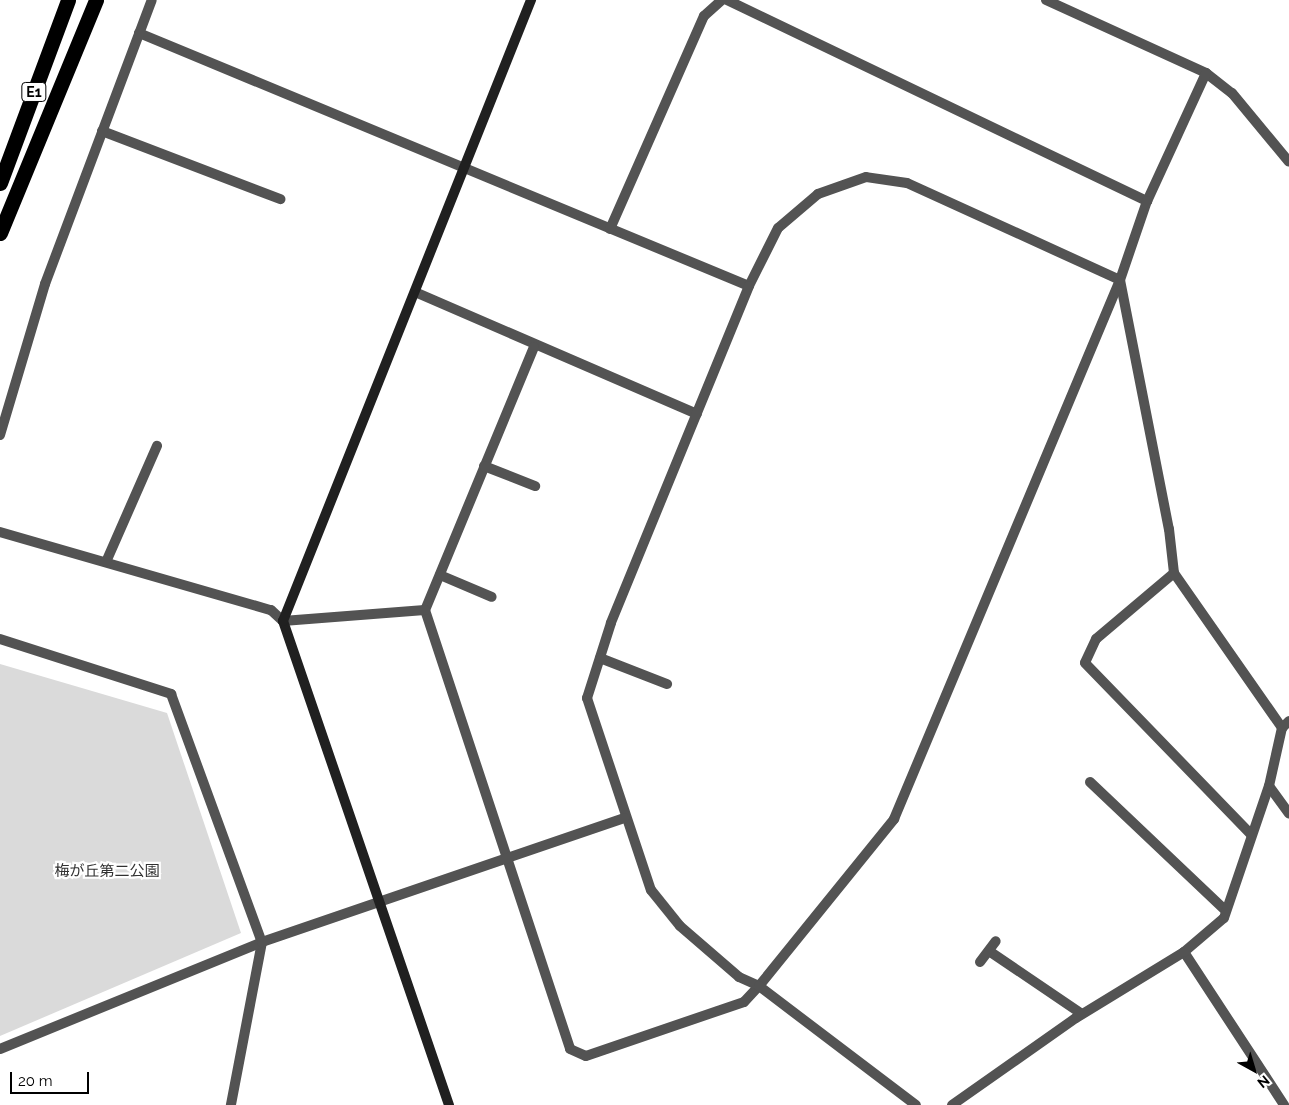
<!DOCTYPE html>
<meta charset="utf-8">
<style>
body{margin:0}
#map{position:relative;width:1289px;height:1105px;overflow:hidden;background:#fff;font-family:Raleway,"Noto Sans JP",sans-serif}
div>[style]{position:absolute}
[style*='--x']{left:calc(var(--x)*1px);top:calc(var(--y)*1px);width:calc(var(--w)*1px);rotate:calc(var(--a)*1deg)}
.green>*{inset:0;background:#dadada}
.street>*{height:10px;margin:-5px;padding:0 5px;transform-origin:5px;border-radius:5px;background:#535353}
.secondary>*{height:10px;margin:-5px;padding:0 5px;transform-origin:5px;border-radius:5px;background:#202020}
.highway>*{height:15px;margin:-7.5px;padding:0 7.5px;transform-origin:7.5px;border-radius:7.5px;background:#000}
span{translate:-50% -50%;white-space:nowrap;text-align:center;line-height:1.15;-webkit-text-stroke:4.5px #fff;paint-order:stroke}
.shield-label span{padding:1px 4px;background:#fff;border:1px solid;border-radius:4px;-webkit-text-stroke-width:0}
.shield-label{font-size:14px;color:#000;font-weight:700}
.park-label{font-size:15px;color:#313131}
.north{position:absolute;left:1229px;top:1045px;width:50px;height:50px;-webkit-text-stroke:4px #fff;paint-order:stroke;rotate:141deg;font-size:14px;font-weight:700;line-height:20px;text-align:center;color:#000}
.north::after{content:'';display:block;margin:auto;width:18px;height:22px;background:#000;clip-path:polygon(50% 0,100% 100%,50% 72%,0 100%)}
.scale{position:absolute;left:10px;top:1072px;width:79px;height:22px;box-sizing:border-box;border:2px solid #000;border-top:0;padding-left:6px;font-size:15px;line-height:18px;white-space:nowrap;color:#000;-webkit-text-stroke:4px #fff;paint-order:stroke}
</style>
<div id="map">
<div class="green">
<div style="clip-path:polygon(0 664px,167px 713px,241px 933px,0 1036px)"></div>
</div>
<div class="street">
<div style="--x:727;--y:0;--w:466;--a:25.6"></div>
<div style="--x:1046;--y:0;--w:176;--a:24.5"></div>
<div style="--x:1206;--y:73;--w:33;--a:38"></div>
<div style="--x:1232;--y:93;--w:89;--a:50.4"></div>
<div style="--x:139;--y:33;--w:660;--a:22.53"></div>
<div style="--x:1206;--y:73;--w:141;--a:114.7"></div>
<div style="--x:1147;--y:201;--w:83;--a:108.9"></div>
<div style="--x:1120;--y:280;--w:254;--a:78.9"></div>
<div style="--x:1169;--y:529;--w:44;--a:83.5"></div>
<div style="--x:1174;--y:573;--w:189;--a:55.1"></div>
<div style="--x:102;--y:131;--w:191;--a:20.9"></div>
<div style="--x:610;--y:229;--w:233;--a:-66.2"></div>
<div style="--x:704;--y:16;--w:24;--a:-42"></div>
<div style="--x:415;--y:292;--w:307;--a:23.4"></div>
<div style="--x:534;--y:347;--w:285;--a:112.5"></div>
<div style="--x:425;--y:610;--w:462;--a:71.7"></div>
<div style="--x:570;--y:1049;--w:17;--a:24"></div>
<div style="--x:586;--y:1056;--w:167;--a:-18.9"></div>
<div style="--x:744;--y:1002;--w:22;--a:-47"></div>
<div style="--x:759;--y:986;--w:215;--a:-51"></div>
<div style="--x:894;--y:819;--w:584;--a:-67.25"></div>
<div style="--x:1120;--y:280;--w:234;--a:-155.5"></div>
<div style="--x:907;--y:183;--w:41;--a:-171.7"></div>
<div style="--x:866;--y:177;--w:51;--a:160.5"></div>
<div style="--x:818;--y:194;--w:52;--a:139.6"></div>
<div style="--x:778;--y:228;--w:65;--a:116.6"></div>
<div style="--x:749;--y:286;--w:364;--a:112.3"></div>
<div style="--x:611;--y:623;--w:79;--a:107.7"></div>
<div style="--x:587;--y:698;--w:202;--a:71.6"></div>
<div style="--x:651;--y:890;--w:46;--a:51.1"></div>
<div style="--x:680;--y:926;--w:78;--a:40.8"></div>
<div style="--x:739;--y:977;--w:22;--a:24"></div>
<div style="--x:759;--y:986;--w:197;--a:37.2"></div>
<div style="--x:0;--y:435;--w:158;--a:-73.4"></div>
<div style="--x:45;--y:284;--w:303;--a:-69.4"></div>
<div style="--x:484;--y:466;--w:55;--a:21.4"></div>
<div style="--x:0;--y:532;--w:282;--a:16.1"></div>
<div style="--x:271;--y:610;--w:16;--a:43"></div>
<div style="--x:283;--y:621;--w:142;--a:-4.4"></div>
<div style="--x:106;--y:562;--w:127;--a:-66.3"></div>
<div style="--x:1174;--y:573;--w:102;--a:139.8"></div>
<div style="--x:1096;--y:639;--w:26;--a:115"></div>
<div style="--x:1085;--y:663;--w:238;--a:45.9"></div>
<div style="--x:440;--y:575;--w:56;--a:22.9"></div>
<div style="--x:0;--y:639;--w:180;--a:17.8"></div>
<div style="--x:171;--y:694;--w:264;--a:69.9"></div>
<div style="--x:262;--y:942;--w:166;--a:100.8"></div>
<div style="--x:600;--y:658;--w:72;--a:21.2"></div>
<div style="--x:1090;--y:782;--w:187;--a:43.5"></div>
<div style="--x:1269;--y:786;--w:34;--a:54"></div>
<div style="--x:989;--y:951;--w:112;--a:34.1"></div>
<div style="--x:1184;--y:952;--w:183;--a:56.8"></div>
<div style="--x:980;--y:962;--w:26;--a:-53"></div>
<div style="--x:0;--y:1049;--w:283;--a:-22.2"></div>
<div style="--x:262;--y:942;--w:383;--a:-18.9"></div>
<div style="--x:952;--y:1105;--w:151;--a:-35.1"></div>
<div style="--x:1076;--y:1018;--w:127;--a:-31.4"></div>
<div style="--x:1184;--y:952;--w:52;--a:-40.4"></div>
<div style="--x:1224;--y:918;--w:139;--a:-71.2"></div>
<div style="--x:1269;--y:786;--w:59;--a:-77.4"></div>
<div style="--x:1282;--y:728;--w:10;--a:-45"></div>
</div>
<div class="secondary">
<div style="--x:449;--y:1105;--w:512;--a:-108.93"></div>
<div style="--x:283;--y:621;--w:669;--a:-68.23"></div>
</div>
<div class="highway">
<div style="--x:0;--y:183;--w:195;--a:-69.6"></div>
<div style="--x:0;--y:233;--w:252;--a:-67.6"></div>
</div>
<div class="shield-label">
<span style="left:34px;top:92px">E1</span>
</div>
<div class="park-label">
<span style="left:107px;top:872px">梅が丘第二公園</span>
</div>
<div class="north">N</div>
<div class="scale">20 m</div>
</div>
